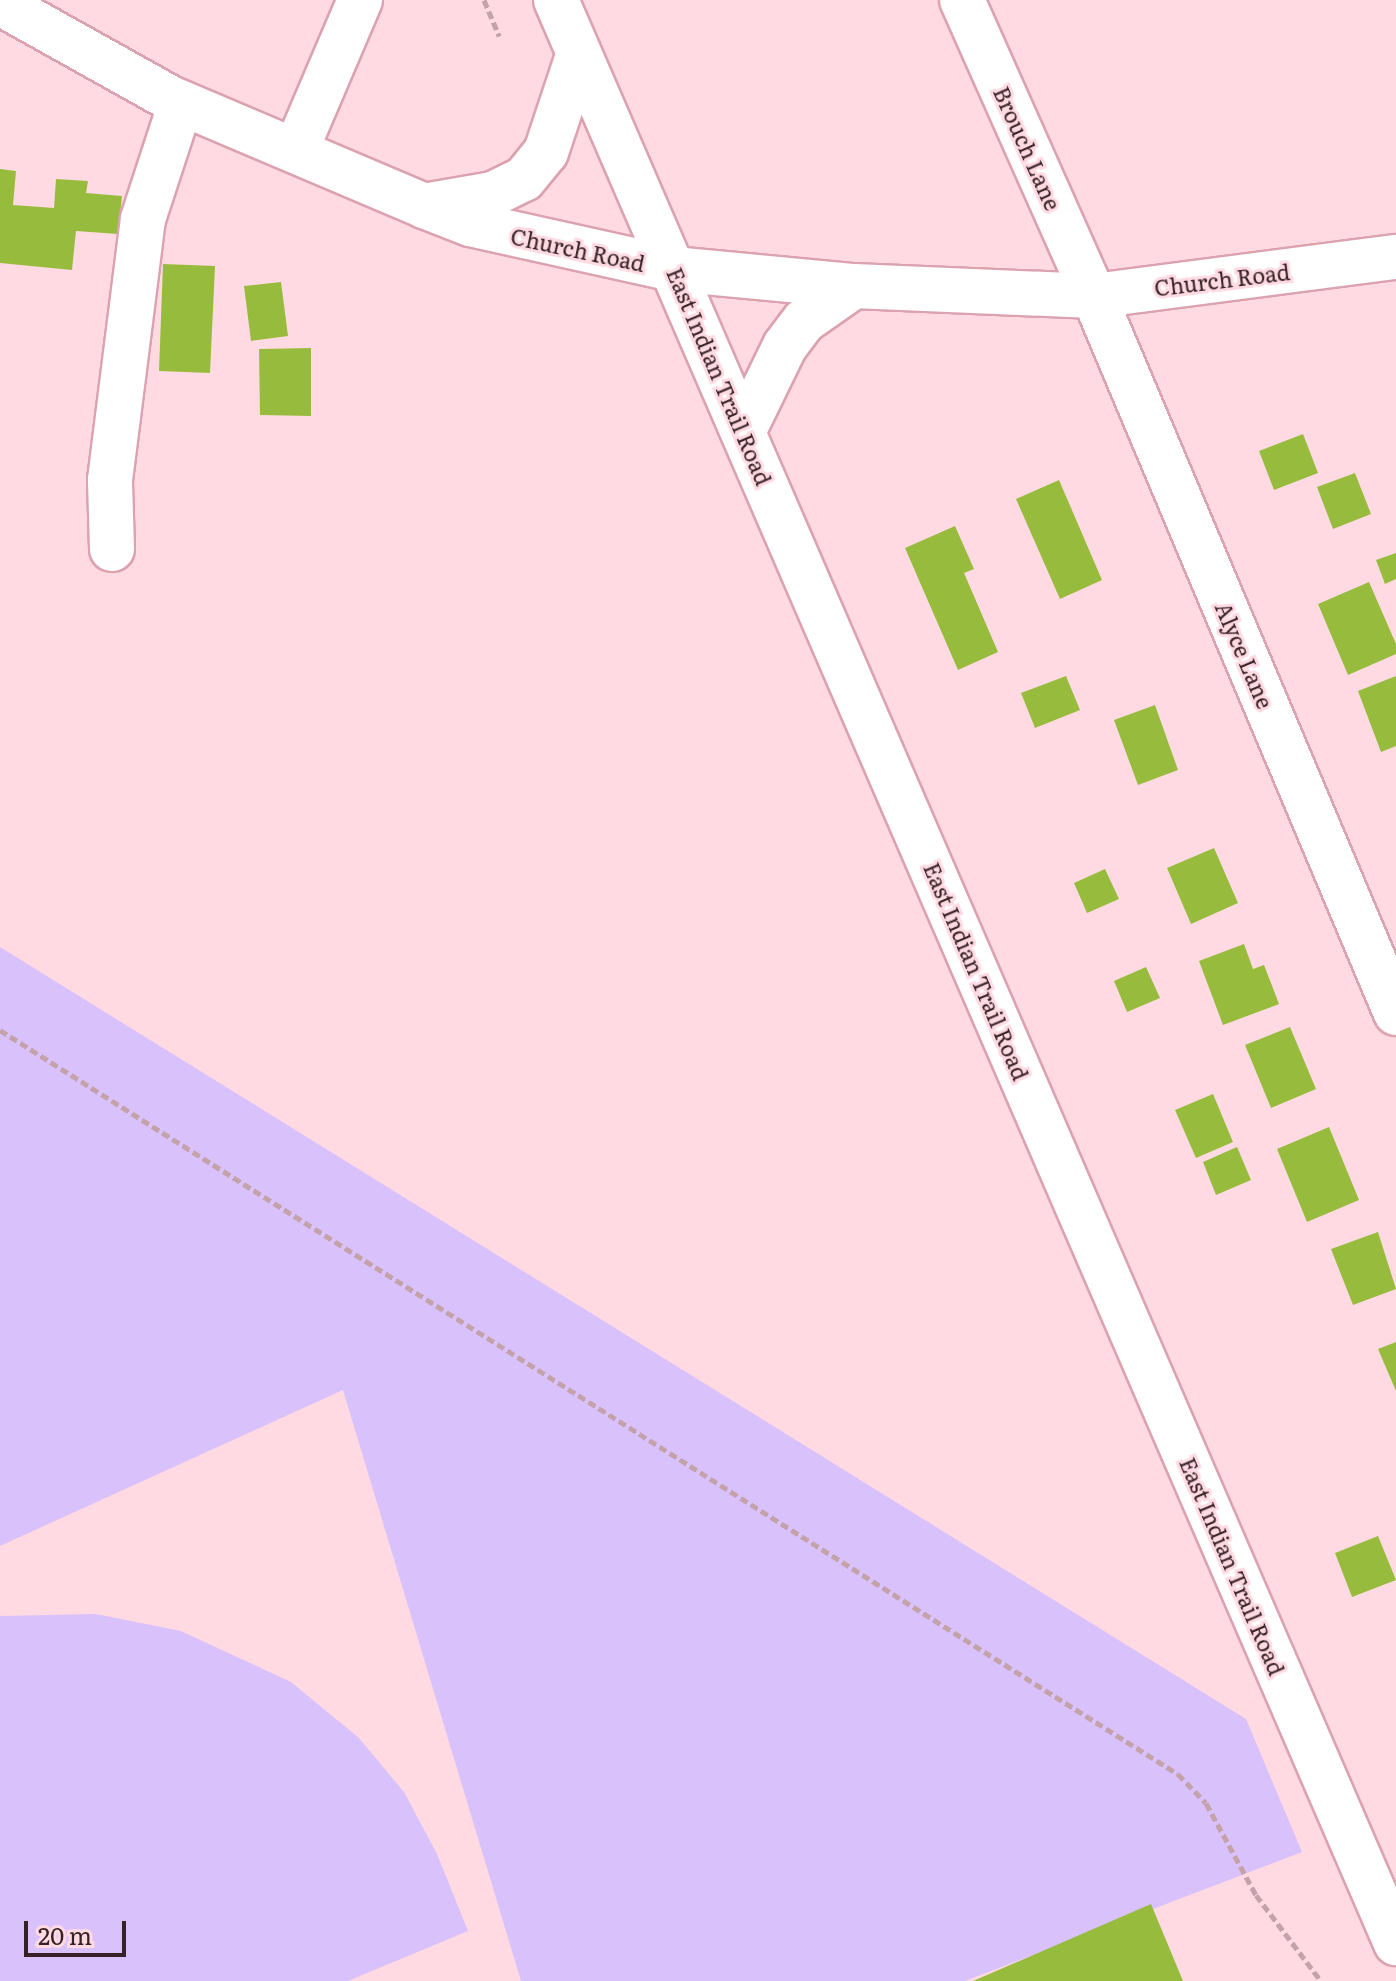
<!DOCTYPE html>
<style>
body{margin:0}
#map{position:relative;width:1396px;height:1981px;overflow:hidden;background:#ffdae2;font-family:Literata,serif}
div>[style]{position:absolute}
[style*='--x']{left:calc(var(--x)*1px);top:calc(var(--y)*1px);width:calc(var(--w)*1px);rotate:calc(var(--a)*1deg)}
.green>*{inset:0;background:#d9c1fb}
.building>*{inset:0;background:#97bc3d}
.path>*{height:5px;margin-top:-2.5px;transform-origin:0;background:repeating-linear-gradient(90deg,#c3a2a9 0 8px,transparent 0 12px)}
.roads{filter:drop-shadow(2px 0 #dba2af) drop-shadow(-2px 0 #dba2af) drop-shadow(0 2px #dba2af) drop-shadow(0 -2px #dba2af)}
.minor>*{height:44px;margin:-22px;padding:0 22px;transform-origin:22px;border-radius:22px;background:#fff}
.major>*{height:44px;margin:-22px;padding:0 22px;transform-origin:22px;border-radius:22px;background:#fff}
span{translate:-50% -50%;white-space:nowrap;text-align:center;line-height:1.15;-webkit-text-stroke:6px #ffdae2;paint-order:stroke}
.street-label{font-size:22px;color:#362126}
.scale{position:absolute;left:24px;top:1921px;width:102px;height:36px;box-sizing:border-box;border:4px solid #362126;border-top:0;padding-left:10px;font-size:24px;line-height:28px;white-space:nowrap;color:#362126;-webkit-text-stroke:6px #ffdae2;paint-order:stroke}
</style>
<div id="map">
<div class="green">
<div style="clip-path:polygon(0 947px,1246px 1719px,1302px 1852px,965px 1981px,521px 1981px,343px 1390px,0 1546px)"></div>
<div style="clip-path:polygon(96px 1614px,181px 1631px,291px 1682px,359px 1738px,404px 1792px,437px 1854px,468px 1931px,348px 1981px,0 1981px,0 1616px)"></div>
</div>
<div class="building">
<div style="clip-path:polygon(0 169px,16px 171px,13px 205px,54px 208px,56px 179px,88px 181px,86px 193px,122px 196px,118px 234px,76px 231px,72px 270px,0 263px)"></div>
<div style="clip-path:polygon(163px 264px,215px 266px,210px 373px,159px 371px)"></div>
<div style="clip-path:polygon(281px 282px,288px 336px,251px 341px,244px 286px)"></div>
<div style="clip-path:polygon(311px 348px,311px 416px,260px 415px,259px 349px)"></div>
<div style="clip-path:polygon(1303px 434px,1318px 473px,1274px 490px,1259px 451px)"></div>
<div style="clip-path:polygon(1355px 473px,1371px 514px,1333px 529px,1317px 487px)"></div>
<div style="clip-path:polygon(1059px 480px,1102px 580px,1060px 599px,1016px 499px)"></div>
<div style="clip-path:polygon(955px 526px,974px 569px,964px 573px,998px 652px,958px 670px,905px 548px)"></div>
<div style="clip-path:polygon(1396px 553px,1396px 579px,1385px 584px,1376px 560px)"></div>
<div style="clip-path:polygon(1369px 582px,1396px 644px,1396px 654px,1348px 675px,1318px 604px)"></div>
<div style="clip-path:polygon(1066px 676px,1080px 710px,1035px 728px,1021px 693px)"></div>
<div style="clip-path:polygon(1396px 676px,1396px 746px,1381px 752px,1358px 691px)"></div>
<div style="clip-path:polygon(1155px 705px,1178px 770px,1138px 785px,1114px 720px)"></div>
<div style="clip-path:polygon(1214px 848px,1238px 903px,1191px 924px,1167px 868px)"></div>
<div style="clip-path:polygon(1105px 869px,1119px 899px,1087px 913px,1074px 883px)"></div>
<div style="clip-path:polygon(1244px 944px,1253px 969px,1264px 965px,1279px 1004px,1223px 1025px,1199px 961px)"></div>
<div style="clip-path:polygon(1146px 967px,1160px 998px,1127px 1012px,1114px 981px)"></div>
<div style="clip-path:polygon(1290px 1027px,1316px 1089px,1271px 1108px,1245px 1045px)"></div>
<div style="clip-path:polygon(1213px 1094px,1233px 1142px,1196px 1158px,1175px 1110px)"></div>
<div style="clip-path:polygon(1329px 1127px,1359px 1200px,1307px 1222px,1277px 1149px)"></div>
<div style="clip-path:polygon(1237px 1147px,1251px 1180px,1216px 1195px,1203px 1162px)"></div>
<div style="clip-path:polygon(1378px 1232px,1396px 1289px,1353px 1305px,1331px 1249px)"></div>
<div style="clip-path:polygon(1396px 1342px,1396px 1391px,1378px 1349px)"></div>
<div style="clip-path:polygon(1378px 1536px,1396px 1580px,1352px 1597px,1335px 1553px)"></div>
<div style="clip-path:polygon(1151px 1904px,1183px 1981px,973px 1981px)"></div>
</div>
<div class="path">
<div style="--x:484;--y:0;--w:39;--a:67"></div>
<div style="--x:0;--y:1030;--w:1393;--a:32.28"></div>
<div style="--x:1178;--y:1774;--w:40;--a:46"></div>
<div style="--x:1206;--y:1803;--w:105;--a:61.5"></div>
<div style="--x:1256;--y:1895;--w:108;--a:52.9"></div>
</div>
<div class="roads">
<div class="minor">
<div style="--x:962;--y:0;--w:324;--a:66"></div>
<div style="--x:1094;--y:296;--w:778;--a:67.16"></div>
<div style="--x:0;--y:3;--w:195;--a:29.2"></div>
<div style="--x:170;--y:98;--w:276;--a:23"></div>
<div style="--x:424;--y:206;--w:49;--a:21.4"></div>
<div style="--x:470;--y:224;--w:208;--a:12.5"></div>
<div style="--x:673;--y:269;--w:182;--a:5.4"></div>
<div style="--x:854;--y:286;--w:240;--a:2.4"></div>
<div style="--x:1094;--y:296;--w:305;--a:-7.4"></div>
<div style="--x:296;--y:150;--w:163;--a:-66.9"></div>
<div style="--x:112;--y:549;--w:69;--a:-91.7"></div>
<div style="--x:110;--y:480;--w:263;--a:-82.8"></div>
<div style="--x:143;--y:219;--w:122;--a:-71.9"></div>
</div>
<div class="major">
<div style="--x:556;--y:0;--w:2117;--a:66.62"></div>
<div style="--x:424;--y:206;--w:70;--a:-9.9"></div>
<div style="--x:493;--y:194;--w:34;--a:-26"></div>
<div style="--x:524;--y:179;--w:35;--a:-51"></div>
<div style="--x:546;--y:152;--w:104;--a:-71.6"></div>
<div style="--x:743;--y:432;--w:96;--a:-64"></div>
<div style="--x:785;--y:346;--w:31;--a:-53"></div>
<div style="--x:804;--y:321;--w:61;--a:-35"></div>
</div>
</div>
<div class="street-label">
<span style="left:1028px;top:148px;rotate:66deg">Brouch Lane</span>
<span style="left:578px;top:249px;rotate:12deg">Church Road</span>
<span style="left:1222px;top:279px;rotate:-7deg">Church Road</span>
<span style="left:720px;top:376px;rotate:67deg">East Indian Trail Road</span>
<span style="left:1245px;top:655px;rotate:67deg">Alyce Lane</span>
<span style="left:977px;top:971px;rotate:67deg">East Indian Trail Road</span>
<span style="left:1233px;top:1566px;rotate:67deg">East Indian Trail Road</span>
</div>
<div class="scale">20 m</div>
</div>
